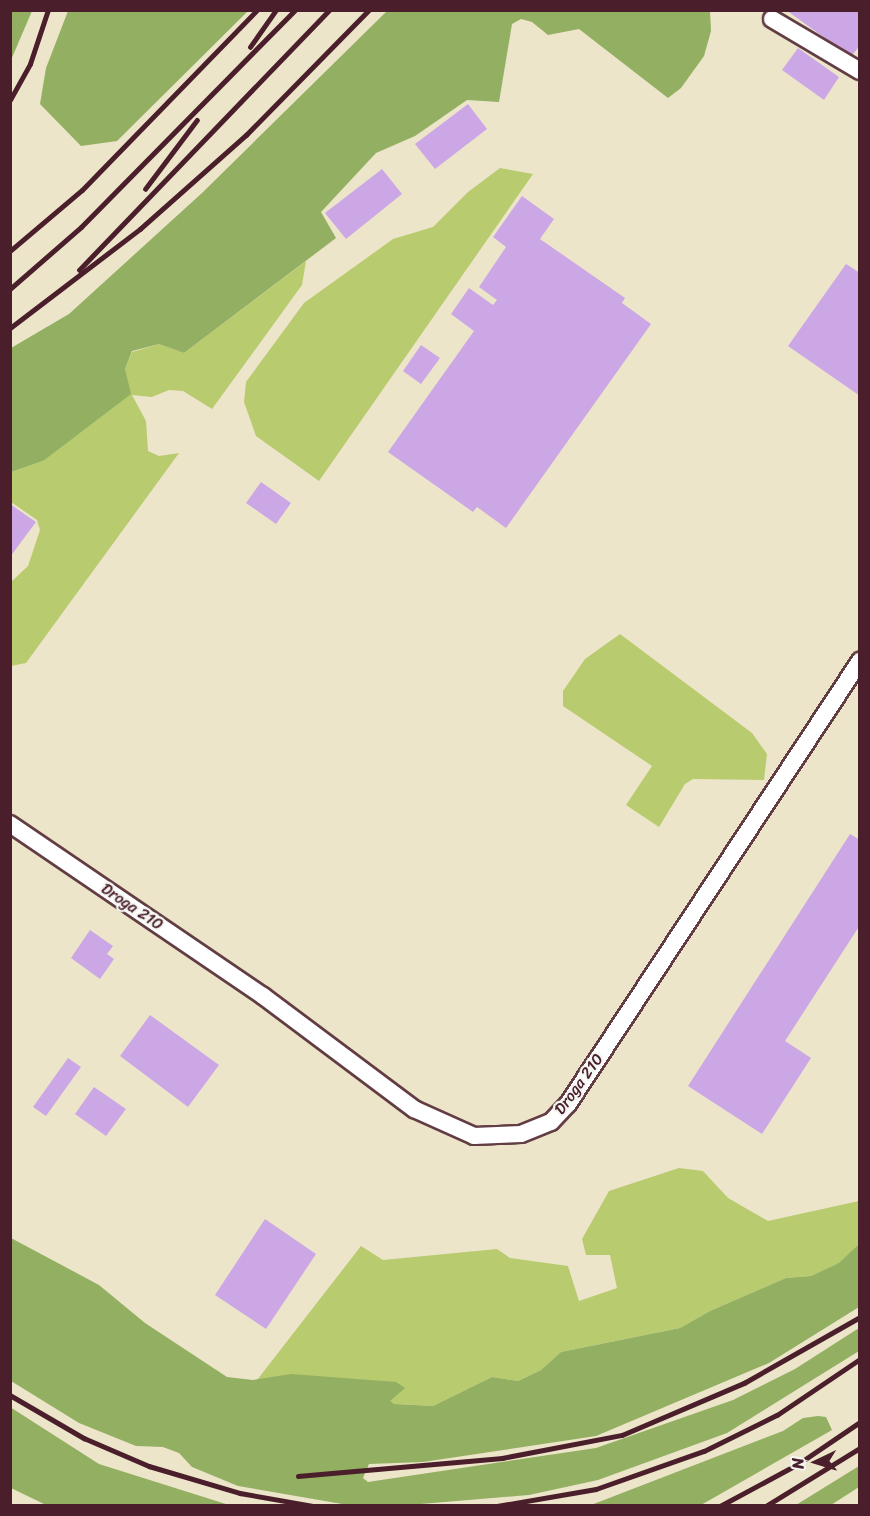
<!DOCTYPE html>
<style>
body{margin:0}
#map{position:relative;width:870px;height:1516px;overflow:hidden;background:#ede5c9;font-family:Sriracha,sans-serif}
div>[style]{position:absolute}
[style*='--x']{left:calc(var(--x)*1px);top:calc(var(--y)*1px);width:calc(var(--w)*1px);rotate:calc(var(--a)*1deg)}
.green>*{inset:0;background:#b8cb6f}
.forest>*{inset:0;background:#92af62}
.building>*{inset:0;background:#cca7e6}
.roads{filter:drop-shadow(2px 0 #623d43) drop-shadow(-2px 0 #623d43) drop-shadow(0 2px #623d43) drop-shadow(0 -2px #623d43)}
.service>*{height:16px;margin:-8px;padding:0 8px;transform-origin:8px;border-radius:8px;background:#fff}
.rail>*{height:4.5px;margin:-2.25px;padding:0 2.25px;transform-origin:2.25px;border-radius:2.25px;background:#4a1f2b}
span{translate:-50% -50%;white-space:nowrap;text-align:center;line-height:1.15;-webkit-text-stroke:4.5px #f6f6f2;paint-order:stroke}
.street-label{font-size:16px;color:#4a1f2b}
.frame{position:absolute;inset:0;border:12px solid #4a1f2b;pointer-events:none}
.north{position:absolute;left:786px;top:1432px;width:60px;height:60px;-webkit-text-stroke:4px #f6f6f2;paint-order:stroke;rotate:266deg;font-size:16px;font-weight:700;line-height:24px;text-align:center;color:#4a1f2b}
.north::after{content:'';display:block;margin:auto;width:21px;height:27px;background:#4a1f2b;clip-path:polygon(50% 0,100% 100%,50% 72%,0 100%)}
</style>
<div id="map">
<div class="green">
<div style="clip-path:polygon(500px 168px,533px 174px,319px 481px,256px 436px,244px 402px,246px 382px,304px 303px,393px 239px,433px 227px,468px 192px)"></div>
<div style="clip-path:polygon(306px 261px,302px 285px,212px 409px,183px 391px,169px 390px,152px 397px,132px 395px,146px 421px,148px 451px,159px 456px,179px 453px,26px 663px,11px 666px,11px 582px,28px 566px,40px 530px,37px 520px,11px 502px,11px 472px,43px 461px,125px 369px,132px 352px,159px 344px,184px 353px)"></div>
<div style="clip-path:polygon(620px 634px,752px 733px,767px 754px,764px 780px,693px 779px,685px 784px,659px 827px,626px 805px,652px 766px,563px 706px,563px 691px,585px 659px)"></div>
<div style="clip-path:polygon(679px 1168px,703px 1171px,728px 1198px,768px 1221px,859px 1201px,859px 1244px,840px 1263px,811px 1276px,786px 1278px,710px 1311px,680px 1328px,561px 1352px,541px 1370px,518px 1381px,492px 1377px,433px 1406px,394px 1404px,257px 1380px,361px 1246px,383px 1260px,497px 1249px,510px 1258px,568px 1266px,579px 1301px,617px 1288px,610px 1255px,586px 1255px,582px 1239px,609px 1191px)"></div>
</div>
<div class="forest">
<div style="clip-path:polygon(11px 10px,32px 11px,11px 60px,10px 11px)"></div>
<div style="clip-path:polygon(68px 11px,68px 10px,248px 11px,117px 141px,81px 146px,40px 104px,46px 68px)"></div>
<div style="clip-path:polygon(387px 11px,710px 11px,711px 31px,704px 56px,681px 88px,668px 98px,579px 29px,548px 35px,532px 22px,521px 19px,512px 24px,499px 102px,467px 100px,415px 136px,376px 153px,321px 212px,336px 238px,184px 353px,159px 344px,132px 351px,125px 369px,131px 394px,43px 461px,11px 472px,11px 348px,69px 314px,202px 193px)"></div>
<div style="clip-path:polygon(11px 1238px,99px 1285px,145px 1323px,227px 1377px,253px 1380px,291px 1374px,396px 1382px,405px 1388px,390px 1401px,394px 1404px,433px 1406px,492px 1377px,518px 1381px,541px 1370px,561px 1352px,680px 1328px,710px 1311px,786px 1278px,811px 1276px,839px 1263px,859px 1244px,859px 1307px,769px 1363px,596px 1436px,423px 1462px,369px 1464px,363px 1478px,368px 1482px,596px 1448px,733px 1400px,795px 1369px,859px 1328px,859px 1351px,727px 1433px,598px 1480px,529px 1495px,409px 1505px,348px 1505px,238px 1486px,192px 1467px,179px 1453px,163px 1447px,136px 1446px,79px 1423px,11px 1381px)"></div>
<div style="clip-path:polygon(10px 1407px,99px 1464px,229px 1505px,46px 1505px,11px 1488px)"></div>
<div style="clip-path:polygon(818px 1416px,826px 1417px,832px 1430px,701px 1505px,591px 1505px,783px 1431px,803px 1418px)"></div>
<div style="clip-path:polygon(859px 1466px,859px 1487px,831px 1505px,796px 1505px)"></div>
</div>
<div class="building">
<div style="clip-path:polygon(786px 10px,860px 10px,860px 45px,851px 57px)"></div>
<div style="clip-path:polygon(798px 48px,839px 77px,824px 100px,782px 70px)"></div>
<div style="clip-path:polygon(468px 104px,487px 129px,435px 169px,415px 144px)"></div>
<div style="clip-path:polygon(382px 169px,402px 194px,346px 239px,325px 213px)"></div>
<div style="clip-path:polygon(522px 196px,554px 219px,540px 239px,625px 298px,622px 303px,651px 324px,506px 528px,477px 507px,473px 512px,388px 452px,474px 331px,451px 314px,469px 288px,493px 305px,497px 300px,479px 287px,506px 247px,493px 237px)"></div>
<div style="clip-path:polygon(846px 264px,860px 273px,860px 396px,788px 346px)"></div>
<div style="clip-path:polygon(421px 345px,440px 358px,421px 384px,403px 371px)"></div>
<div style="clip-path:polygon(261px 482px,291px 503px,276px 524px,246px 503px)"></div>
<div style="clip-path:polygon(10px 504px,36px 522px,10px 557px)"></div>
<div style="clip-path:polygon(850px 834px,860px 840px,860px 925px,785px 1041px,811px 1058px,762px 1134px,688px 1086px)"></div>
<div style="clip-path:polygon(90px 930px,113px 946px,107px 954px,114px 959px,100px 979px,71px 958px)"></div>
<div style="clip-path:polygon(150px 1015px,219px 1065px,188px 1107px,120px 1056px)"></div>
<div style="clip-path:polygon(68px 1058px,81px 1067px,46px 1116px,33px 1107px)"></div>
<div style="clip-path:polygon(94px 1087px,126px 1109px,106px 1136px,75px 1114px)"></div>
<div style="clip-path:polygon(265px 1219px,316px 1254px,266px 1329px,215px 1295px)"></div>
</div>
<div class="roads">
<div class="service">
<div style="--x:772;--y:19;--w:102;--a:30.6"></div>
<div style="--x:10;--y:824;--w:306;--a:34.2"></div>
<div style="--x:263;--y:996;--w:189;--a:36.8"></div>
<div style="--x:414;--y:1109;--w:66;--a:24.2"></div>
<div style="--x:474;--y:1136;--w:47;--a:-2.4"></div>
<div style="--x:521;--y:1134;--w:32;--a:-22"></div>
<div style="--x:551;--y:1122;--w:25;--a:-47"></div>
<div style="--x:568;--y:1104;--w:531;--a:-56.61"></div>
</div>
</div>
<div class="rail">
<div style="--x:250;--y:47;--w:45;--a:-54.9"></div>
<div style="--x:10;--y:100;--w:41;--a:-60.9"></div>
<div style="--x:30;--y:64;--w:57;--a:-71.6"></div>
<div style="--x:145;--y:189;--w:86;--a:-53"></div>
<div style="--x:10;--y:251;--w:94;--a:-40.3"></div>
<div style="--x:82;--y:190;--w:251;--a:-45.8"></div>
<div style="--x:79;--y:270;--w:361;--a:-46.1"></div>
<div style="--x:10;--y:289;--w:94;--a:-41.1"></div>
<div style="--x:81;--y:227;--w:305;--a:-45.4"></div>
<div style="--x:10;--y:328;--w:163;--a:-37.3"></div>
<div style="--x:140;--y:229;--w:142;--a:-41.6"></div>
<div style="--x:246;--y:135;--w:175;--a:-45.5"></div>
<div style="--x:10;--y:1395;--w:86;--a:30.2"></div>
<div style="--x:84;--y:1438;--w:71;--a:23.3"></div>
<div style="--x:149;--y:1466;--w:95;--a:16.5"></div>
<div style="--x:240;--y:1493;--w:75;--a:10"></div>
<div style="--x:298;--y:1476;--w:205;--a:-5"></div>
<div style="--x:502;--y:1458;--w:122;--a:-10.9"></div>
<div style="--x:622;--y:1435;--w:133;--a:-23.1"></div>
<div style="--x:744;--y:1383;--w:133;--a:-29.6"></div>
<div style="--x:497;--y:1506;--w:100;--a:-9.7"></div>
<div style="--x:596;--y:1489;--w:114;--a:-19.4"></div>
<div style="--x:704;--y:1451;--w:81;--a:-26.3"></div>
<div style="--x:777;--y:1415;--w:100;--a:-34"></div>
<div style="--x:720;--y:1506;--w:89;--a:-28.3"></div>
<div style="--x:798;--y:1464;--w:75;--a:-34.1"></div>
<div style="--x:766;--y:1506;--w:110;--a:-31.7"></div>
</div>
<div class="street-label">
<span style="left:132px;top:907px;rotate:34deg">Droga 210</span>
<span style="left:579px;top:1084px;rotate:-54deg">Droga 210</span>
</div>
<div class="frame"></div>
<div class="north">N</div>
</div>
